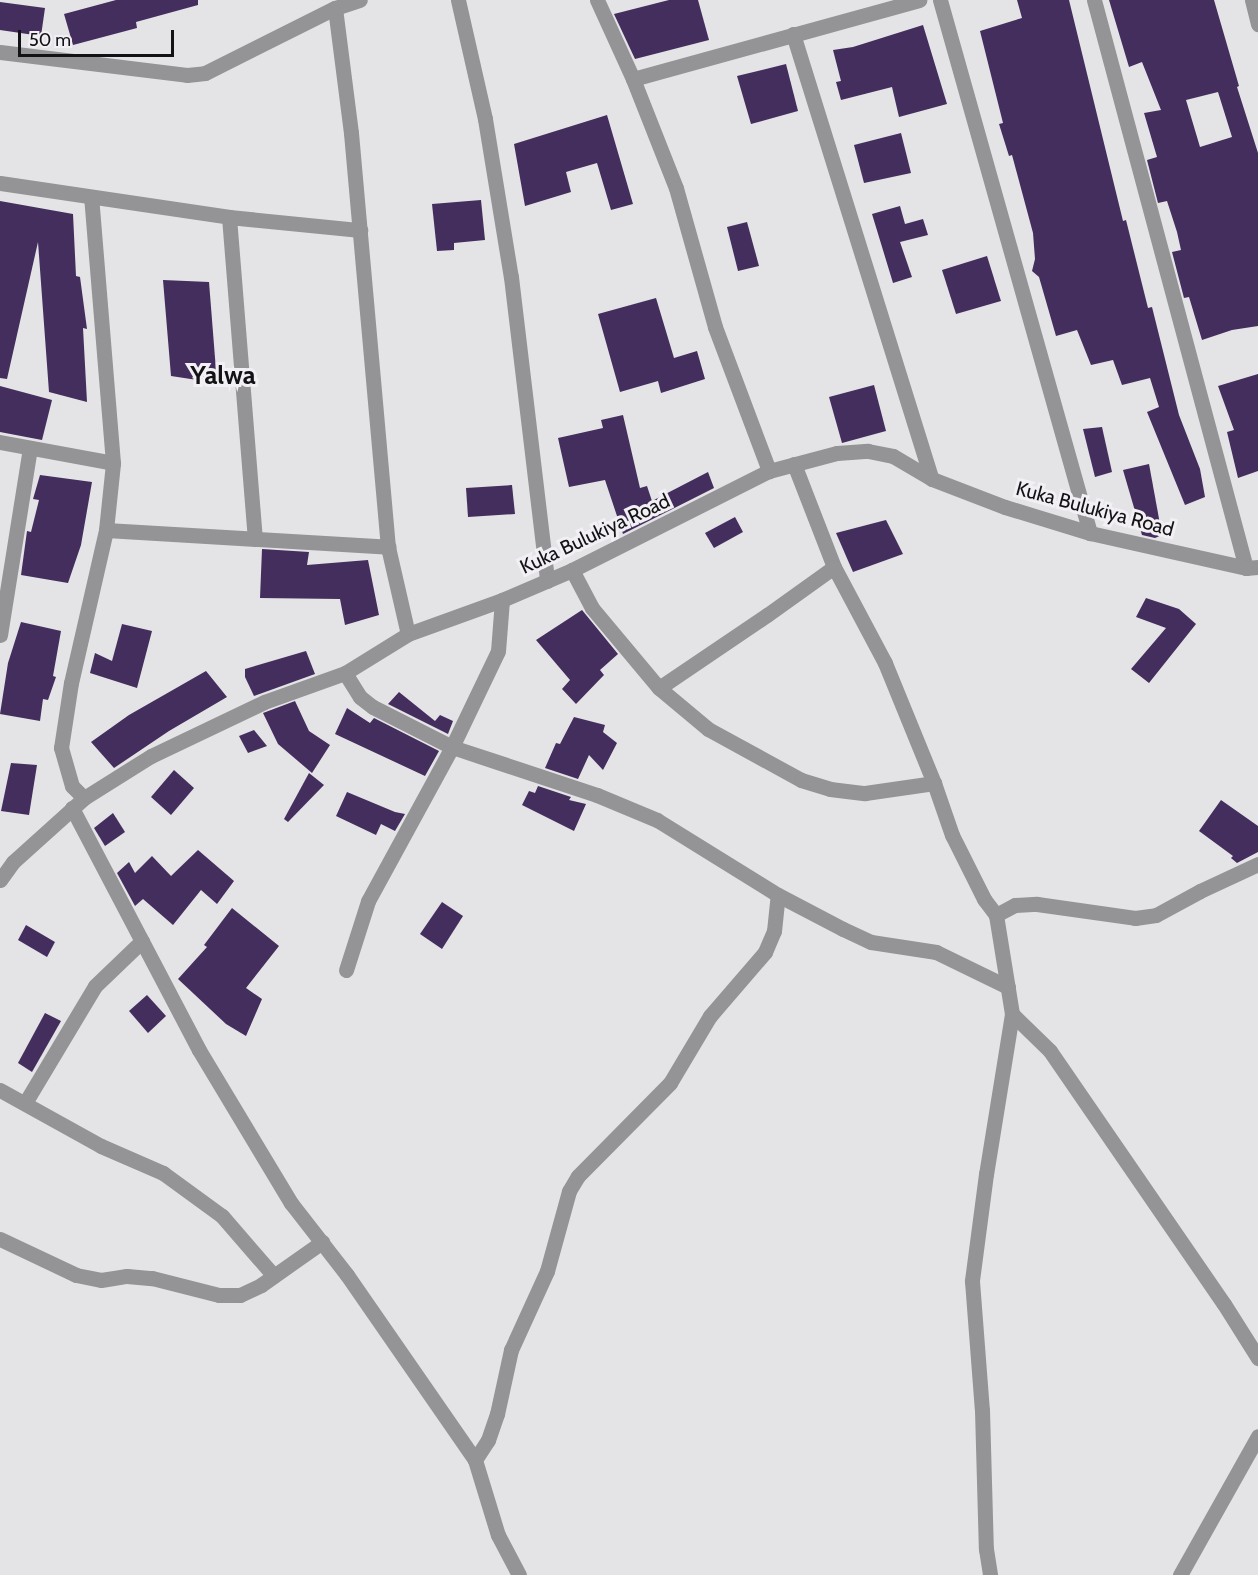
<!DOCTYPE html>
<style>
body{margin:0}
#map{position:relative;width:1258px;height:1575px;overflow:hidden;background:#e4e3e6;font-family:Cabin,sans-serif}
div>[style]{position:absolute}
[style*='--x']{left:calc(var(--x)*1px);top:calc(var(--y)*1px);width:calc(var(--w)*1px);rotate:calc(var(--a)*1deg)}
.building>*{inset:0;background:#432e5e}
.minor>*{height:15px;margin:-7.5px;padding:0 7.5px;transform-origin:7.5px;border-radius:7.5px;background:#949395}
span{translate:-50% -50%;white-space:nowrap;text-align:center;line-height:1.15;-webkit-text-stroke:6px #f2f0f4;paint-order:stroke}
.street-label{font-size:20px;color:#131214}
.district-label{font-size:26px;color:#131214;font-weight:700}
.scale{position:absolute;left:18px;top:30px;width:156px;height:27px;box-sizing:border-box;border:3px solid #131214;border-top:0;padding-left:8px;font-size:18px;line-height:21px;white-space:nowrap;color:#131214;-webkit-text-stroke:4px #f2f0f4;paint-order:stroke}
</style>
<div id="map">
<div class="building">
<div style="clip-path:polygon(116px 0,198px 0,198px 5px,136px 22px,137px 28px,73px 45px,64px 14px)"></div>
<div style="clip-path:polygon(669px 0,698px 0,709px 40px,635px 59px,614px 14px)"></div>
<div style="clip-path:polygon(1017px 0,1069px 0,1123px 221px,1126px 220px,1148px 308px,1152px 307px,1179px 415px,1200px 469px,1205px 497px,1185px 505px,1147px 412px,1159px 407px,1150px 378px,1122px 385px,1113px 360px,1091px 365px,1077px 330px,1056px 336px,1039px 277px,1032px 271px,1035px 259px,1033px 233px,1012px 155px,1009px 156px,999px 124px,1003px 123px,980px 31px,1022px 18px)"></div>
<div style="clip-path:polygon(evenodd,1109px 0,1214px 0,1239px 86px,1237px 87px,1258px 153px,1258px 326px,1232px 330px,1202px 340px,1189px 297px,1184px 298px,1172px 252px,1181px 250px,1177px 232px,1167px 201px,1158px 203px,1147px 160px,1157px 157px,1144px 113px,1161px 110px,1142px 62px,1129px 67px,1109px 0,1218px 92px,1232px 137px,1200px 147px,1186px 100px,1218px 92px)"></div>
<div style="clip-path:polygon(0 2px,45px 8px,41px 36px,0 30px)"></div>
<div style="clip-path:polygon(923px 25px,947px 104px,899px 117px,892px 87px,841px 100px,836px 82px,841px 81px,833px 50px,853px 47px)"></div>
<div style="clip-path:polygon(786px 64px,798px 111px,751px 124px,737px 76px)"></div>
<div style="clip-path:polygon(607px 115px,633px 204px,611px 210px,597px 163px,566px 172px,571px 192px,525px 206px,514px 144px)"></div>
<div style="clip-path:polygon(901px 133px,911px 173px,864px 183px,854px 145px)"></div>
<div style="clip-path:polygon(481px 200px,485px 240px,454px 243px,454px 250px,437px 251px,432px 204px)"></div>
<div style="clip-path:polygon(0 201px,73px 214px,76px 276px,80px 277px,87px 329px,83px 328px,87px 402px,49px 392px,38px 242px,7px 379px,0 378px)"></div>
<div style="clip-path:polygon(900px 206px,905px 224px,923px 219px,928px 235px,900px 242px,912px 277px,893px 283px,872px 214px)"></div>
<div style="clip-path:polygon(747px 222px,759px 266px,738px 271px,727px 227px)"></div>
<div style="clip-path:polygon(987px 256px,1001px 301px,956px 314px,942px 270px)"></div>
<div style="clip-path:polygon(163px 280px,209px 282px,217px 383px,171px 376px)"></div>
<div style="clip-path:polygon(656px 298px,674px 358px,697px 351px,705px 379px,661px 393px,658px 381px,620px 392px,598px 314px)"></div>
<div style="clip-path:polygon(1258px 374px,1258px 471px,1238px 478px,1227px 432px,1234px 430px,1218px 386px)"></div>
<div style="clip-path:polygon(874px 385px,886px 431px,842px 443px,829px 397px)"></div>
<div style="clip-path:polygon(0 386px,52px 400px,42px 440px,0 432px)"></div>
<div style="clip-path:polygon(623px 415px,640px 488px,647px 486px,652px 501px,708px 472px,714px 488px,623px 534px,605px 480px,569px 487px,558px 438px,603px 428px,601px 420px)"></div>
<div style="clip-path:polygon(1102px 427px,1112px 472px,1095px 477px,1083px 429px)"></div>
<div style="clip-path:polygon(1149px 464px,1162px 535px,1155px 538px,1142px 535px,1123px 470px)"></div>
<div style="clip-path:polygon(40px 475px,92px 482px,81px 545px,68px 583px,21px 575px,27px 531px,31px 532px,39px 500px,33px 499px)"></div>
<div style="clip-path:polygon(512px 485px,515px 514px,468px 517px,466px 488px)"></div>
<div style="clip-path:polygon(735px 517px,743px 532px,714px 548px,705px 533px)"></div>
<div style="clip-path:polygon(886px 520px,903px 554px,853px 572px,836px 533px)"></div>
<div style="clip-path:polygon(262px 549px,309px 552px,307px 565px,368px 560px,379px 615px,345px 625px,340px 599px,260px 598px)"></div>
<div style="clip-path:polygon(1146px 598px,1179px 609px,1196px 624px,1149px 683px,1131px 669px,1166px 628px,1136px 617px)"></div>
<div style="clip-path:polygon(582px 610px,618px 654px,600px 670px,604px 675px,576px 704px,562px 689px,570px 680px,536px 640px)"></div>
<div style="clip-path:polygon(21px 622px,61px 631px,53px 676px,56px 677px,48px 700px,43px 699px,40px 721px,0 714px,8px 663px)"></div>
<div style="clip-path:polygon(122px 624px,152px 631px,137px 688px,90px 673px,95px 653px,112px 661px)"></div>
<div style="clip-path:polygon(306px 651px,315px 674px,254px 696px,245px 677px,245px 669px)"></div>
<div style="clip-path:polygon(206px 671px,227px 697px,169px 731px,114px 768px,91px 742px,129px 715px)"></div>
<div style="clip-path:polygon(399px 692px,435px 721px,440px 715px,453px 721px,448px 734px,388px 704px)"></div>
<div style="clip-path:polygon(295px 701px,309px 731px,330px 745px,312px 773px,278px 744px,263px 713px)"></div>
<div style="clip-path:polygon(347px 708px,370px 723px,374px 718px,439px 751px,425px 776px,335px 734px)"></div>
<div style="clip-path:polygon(574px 717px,605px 725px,603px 732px,617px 743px,603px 770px,589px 755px,578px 779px,545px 768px,556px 743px,560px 744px)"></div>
<div style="clip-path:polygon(254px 730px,267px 746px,248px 753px,239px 736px)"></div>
<div style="clip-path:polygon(11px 763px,37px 765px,29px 815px,1px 811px)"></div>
<div style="clip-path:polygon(174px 770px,194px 788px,171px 815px,151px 797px)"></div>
<div style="clip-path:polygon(309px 773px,324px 785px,288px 822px,284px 819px)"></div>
<div style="clip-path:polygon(538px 786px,571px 797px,569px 800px,586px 804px,574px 831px,522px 805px,529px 791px,535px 793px)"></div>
<div style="clip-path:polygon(347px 792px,395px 812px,405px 814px,395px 831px,381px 824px,376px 835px,336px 816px)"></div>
<div style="clip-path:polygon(1221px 800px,1258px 826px,1258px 852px,1237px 863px,1231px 858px,1233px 856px,1199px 831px)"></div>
<div style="clip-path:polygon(113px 813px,125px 832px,105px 846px,94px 828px)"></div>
<div style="clip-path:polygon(198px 850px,234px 881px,217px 904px,201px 890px,173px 925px,143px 899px,135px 906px,117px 873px,129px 862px,135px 873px,152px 856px,171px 876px)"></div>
<div style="clip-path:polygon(442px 902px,463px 916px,442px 949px,420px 934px)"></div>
<div style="clip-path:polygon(232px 908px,279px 946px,246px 988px,262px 999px,246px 1036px,226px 1024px,178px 979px,207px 947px,204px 945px)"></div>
<div style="clip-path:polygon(26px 925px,55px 942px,47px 957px,18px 940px)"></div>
<div style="clip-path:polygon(147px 995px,166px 1016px,148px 1033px,129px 1011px)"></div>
<div style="clip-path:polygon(45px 1013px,61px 1021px,32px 1072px,18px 1063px)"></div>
</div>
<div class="minor">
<div style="--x:458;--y:0;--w:122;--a:77.2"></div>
<div style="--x:485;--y:119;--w:160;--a:80.7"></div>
<div style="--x:511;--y:277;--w:306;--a:83.2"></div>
<div style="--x:597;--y:0;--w:87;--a:65.5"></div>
<div style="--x:633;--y:79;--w:117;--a:68.5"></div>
<div style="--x:676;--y:188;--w:144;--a:74.3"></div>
<div style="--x:715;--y:327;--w:154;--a:69.4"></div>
<div style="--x:940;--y:0;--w:554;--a:74.28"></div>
<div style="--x:1094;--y:0;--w:588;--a:75.02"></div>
<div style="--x:1252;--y:0;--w:25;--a:76"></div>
<div style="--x:335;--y:8;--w:126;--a:82.7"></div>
<div style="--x:351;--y:133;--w:416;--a:84.9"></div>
<div style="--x:388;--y:547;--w:89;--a:77.1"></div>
<div style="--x:793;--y:34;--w:466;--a:72.7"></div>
<div style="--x:0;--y:52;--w:188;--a:7"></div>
<div style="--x:187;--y:75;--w:18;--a:-6"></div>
<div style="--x:205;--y:73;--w:145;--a:-26.6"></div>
<div style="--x:335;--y:8;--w:26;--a:-18"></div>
<div style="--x:633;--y:79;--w:297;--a:-15.4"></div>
<div style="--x:0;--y:183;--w:232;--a:8.4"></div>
<div style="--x:229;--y:217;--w:132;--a:5.7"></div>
<div style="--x:229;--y:217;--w:323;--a:85.4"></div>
<div style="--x:0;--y:442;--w:115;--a:10.5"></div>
<div style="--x:794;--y:464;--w:110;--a:68.8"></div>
<div style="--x:834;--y:567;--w:109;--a:62"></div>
<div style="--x:885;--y:663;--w:130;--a:67.8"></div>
<div style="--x:934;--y:783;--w:55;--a:70.9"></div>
<div style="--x:952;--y:835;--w:72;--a:63.4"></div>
<div style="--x:984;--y:899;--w:20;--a:53"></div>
<div style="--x:996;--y:915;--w:100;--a:80.8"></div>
<div style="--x:1012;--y:1014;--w:162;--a:99.2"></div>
<div style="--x:986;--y:1174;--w:108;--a:97.5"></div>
<div style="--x:972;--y:1281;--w:129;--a:85.6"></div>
<div style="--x:982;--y:1410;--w:139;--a:88.4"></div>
<div style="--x:986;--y:1549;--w:26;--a:81"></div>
<div style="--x:106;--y:530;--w:283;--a:3.4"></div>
<div style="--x:572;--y:570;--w:43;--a:62.2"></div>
<div style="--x:592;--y:608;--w:104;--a:50.1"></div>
<div style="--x:659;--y:688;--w:64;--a:39.9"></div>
<div style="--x:708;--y:729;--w:106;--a:28.7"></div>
<div style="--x:801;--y:780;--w:30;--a:17"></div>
<div style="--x:830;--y:789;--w:35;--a:7"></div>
<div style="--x:865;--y:793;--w:70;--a:-8.2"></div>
<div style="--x:0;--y:635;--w:189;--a:-80.9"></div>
<div style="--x:345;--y:673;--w:28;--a:58"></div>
<div style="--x:360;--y:697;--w:16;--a:38"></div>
<div style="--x:373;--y:707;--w:89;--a:26.9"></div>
<div style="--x:452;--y:747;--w:153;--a:18.3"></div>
<div style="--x:597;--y:795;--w:65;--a:22.6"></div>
<div style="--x:657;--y:820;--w:142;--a:31.8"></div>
<div style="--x:778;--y:895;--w:73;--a:27.6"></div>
<div style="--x:843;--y:929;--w:31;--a:25"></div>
<div style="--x:871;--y:942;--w:66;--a:8.7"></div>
<div style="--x:936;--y:952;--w:80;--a:25.9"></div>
<div style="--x:659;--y:688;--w:130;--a:-34.1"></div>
<div style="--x:767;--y:615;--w:82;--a:-35.6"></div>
<div style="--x:84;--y:798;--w:17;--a:-135"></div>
<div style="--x:72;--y:786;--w:40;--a:-106"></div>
<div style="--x:61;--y:748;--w:66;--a:-81.3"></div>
<div style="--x:71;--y:683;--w:157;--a:-77.1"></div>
<div style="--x:106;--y:530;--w:67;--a:-84"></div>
<div style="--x:113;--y:463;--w:267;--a:-94.7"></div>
<div style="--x:72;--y:808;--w:273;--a:62.3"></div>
<div style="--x:199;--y:1050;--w:179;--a:59"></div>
<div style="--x:291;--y:1203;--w:91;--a:52.1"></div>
<div style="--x:347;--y:1275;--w:225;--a:55.3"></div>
<div style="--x:475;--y:1460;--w:78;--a:73"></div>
<div style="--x:498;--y:1535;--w:45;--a:62.3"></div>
<div style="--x:0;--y:880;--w:22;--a:-54"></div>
<div style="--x:13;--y:862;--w:96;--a:-42"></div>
<div style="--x:84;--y:798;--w:79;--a:-32.1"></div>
<div style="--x:151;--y:756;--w:125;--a:-25.5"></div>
<div style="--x:264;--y:702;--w:86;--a:-19.7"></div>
<div style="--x:345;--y:673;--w:74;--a:-31.8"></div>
<div style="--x:408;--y:634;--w:100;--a:-19.9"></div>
<div style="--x:502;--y:600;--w:76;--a:-23.2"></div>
<div style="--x:572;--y:570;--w:220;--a:-26.7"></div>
<div style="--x:769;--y:471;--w:70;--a:-14.8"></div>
<div style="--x:837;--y:453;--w:31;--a:-4"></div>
<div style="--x:868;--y:451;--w:25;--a:11"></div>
<div style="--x:893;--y:456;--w:45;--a:30.5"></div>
<div style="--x:932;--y:479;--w:78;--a:21"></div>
<div style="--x:1005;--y:507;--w:89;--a:17"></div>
<div style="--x:1090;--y:533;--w:160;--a:12.6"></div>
<div style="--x:1246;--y:568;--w:12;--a:-5"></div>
<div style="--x:996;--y:915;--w:21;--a:-28"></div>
<div style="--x:1015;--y:905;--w:22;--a:-3"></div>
<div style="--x:1037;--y:904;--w:99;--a:8.1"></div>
<div style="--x:1135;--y:918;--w:21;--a:-8"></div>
<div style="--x:1156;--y:915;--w:50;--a:-28.6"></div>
<div style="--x:1200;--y:891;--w:64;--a:-25"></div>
<div style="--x:346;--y:970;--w:72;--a:-72.3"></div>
<div style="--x:368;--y:901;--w:175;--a:-61.4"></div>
<div style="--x:452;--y:747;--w:106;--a:-64.4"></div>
<div style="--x:498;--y:651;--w:51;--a:-85.5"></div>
<div style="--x:1012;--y:1014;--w:53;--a:44.2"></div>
<div style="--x:1050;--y:1051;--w:307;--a:55.5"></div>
<div style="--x:1224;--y:1304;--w:64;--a:57.8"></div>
<div style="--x:0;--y:1090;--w:115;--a:29"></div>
<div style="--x:101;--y:1146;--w:68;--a:23.5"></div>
<div style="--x:163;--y:1173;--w:73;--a:36.1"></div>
<div style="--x:222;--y:1216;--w:79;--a:49.1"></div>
<div style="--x:25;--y:1103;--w:136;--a:-59.1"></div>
<div style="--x:95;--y:986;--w:65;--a:-43.8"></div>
<div style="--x:0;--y:1239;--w:84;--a:25.3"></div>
<div style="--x:76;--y:1275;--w:25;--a:11"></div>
<div style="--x:101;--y:1280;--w:26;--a:-9"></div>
<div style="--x:127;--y:1276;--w:25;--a:5"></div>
<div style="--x:152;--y:1278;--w:69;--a:14.2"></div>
<div style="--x:219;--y:1295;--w:21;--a:0"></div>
<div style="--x:240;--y:1295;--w:23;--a:-25"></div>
<div style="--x:261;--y:1285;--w:75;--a:-35.2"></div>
<div style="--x:475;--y:1460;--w:24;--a:-57"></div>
<div style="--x:488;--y:1440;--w:28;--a:-71"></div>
<div style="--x:497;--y:1414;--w:66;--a:-77.7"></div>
<div style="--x:511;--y:1350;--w:87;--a:-65.5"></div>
<div style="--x:547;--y:1271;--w:83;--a:-74.6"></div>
<div style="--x:569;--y:1191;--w:17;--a:-59"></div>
<div style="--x:578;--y:1176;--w:131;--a:-45.3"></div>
<div style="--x:670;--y:1083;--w:78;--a:-59.2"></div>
<div style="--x:710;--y:1016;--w:84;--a:-49.3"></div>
<div style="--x:765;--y:952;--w:23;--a:-67"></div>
<div style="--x:774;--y:931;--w:36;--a:-84"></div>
<div style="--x:1180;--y:1575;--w:159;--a:-60.7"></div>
</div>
<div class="street-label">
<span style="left:1095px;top:509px;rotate:15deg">Kuka Bulukiya Road</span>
<span style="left:595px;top:534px;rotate:-25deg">Kuka Bulukiya Road</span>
</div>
<div class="district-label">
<span style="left:223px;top:376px">Yalwa</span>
</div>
<div class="scale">50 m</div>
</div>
